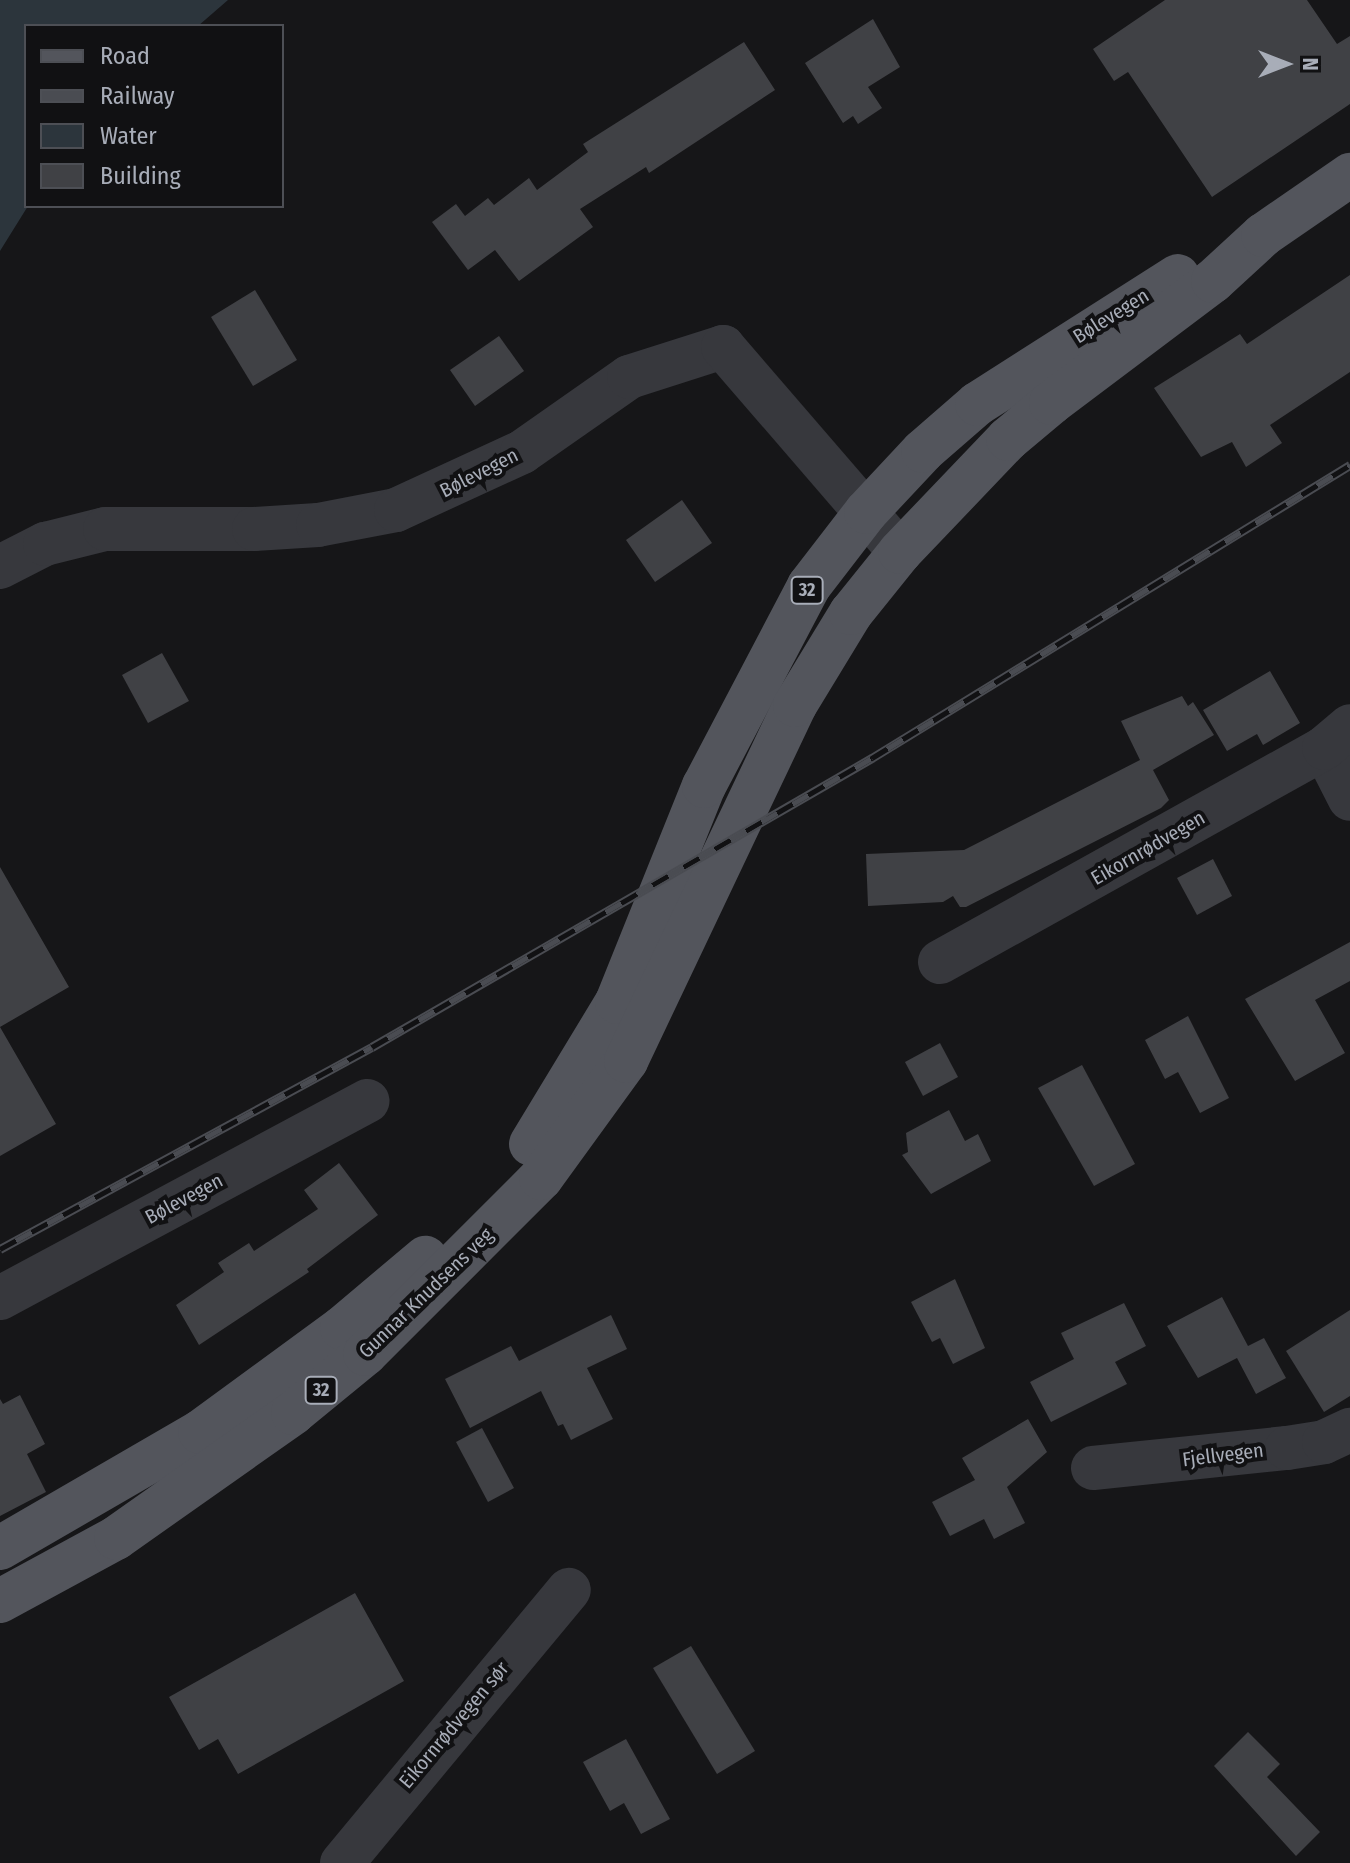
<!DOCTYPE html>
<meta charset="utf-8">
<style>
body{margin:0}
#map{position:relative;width:1350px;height:1863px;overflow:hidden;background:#161618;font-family:"Fira Sans Condensed",sans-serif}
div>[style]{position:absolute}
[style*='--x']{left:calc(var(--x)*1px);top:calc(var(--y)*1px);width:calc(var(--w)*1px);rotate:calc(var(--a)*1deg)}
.water>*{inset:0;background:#2c353c}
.building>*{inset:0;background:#404145}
.minor>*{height:44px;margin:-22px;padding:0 22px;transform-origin:22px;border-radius:22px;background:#37383d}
.major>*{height:44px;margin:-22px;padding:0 22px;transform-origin:22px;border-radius:22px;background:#53555c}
.rail>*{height:9px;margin-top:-4.5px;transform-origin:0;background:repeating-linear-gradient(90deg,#111113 0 18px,#4a4c52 0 36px);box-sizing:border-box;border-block:2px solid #4a4c52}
span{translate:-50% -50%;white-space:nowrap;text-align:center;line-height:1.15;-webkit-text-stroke:8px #111113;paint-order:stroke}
.shield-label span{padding:2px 6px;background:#111113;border:2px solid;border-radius:6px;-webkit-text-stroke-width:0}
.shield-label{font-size:18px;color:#a8adb8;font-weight:700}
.street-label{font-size:20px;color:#a8adb8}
.legend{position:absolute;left:24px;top:24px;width:260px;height:184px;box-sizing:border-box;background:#111113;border:2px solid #4d4f55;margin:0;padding:10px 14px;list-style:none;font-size:24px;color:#a8adb8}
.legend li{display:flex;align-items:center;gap:16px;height:40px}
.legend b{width:40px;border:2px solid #4d4f55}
.north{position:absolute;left:1246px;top:24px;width:80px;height:80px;-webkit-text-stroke:6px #111113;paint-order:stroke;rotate:90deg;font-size:22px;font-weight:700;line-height:32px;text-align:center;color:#a8adb8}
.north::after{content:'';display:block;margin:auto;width:28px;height:36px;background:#a8adb8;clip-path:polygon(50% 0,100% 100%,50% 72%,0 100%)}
</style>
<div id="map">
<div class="water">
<div style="clip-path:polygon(0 0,228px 0,198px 26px,26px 26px,28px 206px,0 251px)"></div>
</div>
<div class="building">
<div style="clip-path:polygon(1165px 0,1307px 0,1337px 44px,1350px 36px,1350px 104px,1212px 197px,1128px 72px,1114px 81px,1093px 49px)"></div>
<div style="clip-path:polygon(873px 19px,900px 67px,868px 87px,882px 108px,858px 124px,853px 116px,843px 123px,805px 63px)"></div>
<div style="clip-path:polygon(744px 42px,775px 90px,649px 173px,646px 167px,580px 209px,593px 227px,519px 281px,495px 250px,468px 270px,432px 222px,456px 204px,465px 216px,488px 198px,494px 205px,529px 178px,537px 190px,588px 152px,583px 144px)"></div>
<div style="clip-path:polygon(1350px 275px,1350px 372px,1270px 425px,1282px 443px,1246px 467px,1232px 442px,1201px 457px,1154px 388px,1240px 334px,1247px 344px)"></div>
<div style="clip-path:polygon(255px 290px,297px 360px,253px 386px,211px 317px)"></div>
<div style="clip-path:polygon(499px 336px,524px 371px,475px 406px,450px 370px)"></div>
<div style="clip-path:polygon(682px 500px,712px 543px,655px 582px,626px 540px)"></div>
<div style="clip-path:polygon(162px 653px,189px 701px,148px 723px,122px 675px)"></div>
<div style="clip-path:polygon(1270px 671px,1300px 723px,1263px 745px,1257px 734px,1227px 751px,1203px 710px)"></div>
<div style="clip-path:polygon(1182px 696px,1188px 706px,1193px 702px,1214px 735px,1153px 770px,1169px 800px,1161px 808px,966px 907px,960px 907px,953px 896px,943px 902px,868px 906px,866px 854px,964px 850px,1140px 760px,1121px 721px)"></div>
<div style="clip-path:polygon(1213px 859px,1232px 896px,1197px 915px,1177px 878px)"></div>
<div style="clip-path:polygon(0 867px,69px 987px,0 1027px,56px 1124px,0 1156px)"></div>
<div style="clip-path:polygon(1350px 942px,1350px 981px,1315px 1000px,1345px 1053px,1295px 1081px,1245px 999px)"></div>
<div style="clip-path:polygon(1188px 1016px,1229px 1098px,1200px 1113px,1178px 1072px,1165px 1079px,1145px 1040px)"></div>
<div style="clip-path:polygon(940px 1043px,958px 1077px,923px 1096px,905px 1062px)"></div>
<div style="clip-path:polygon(1082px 1065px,1135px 1164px,1094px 1186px,1038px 1088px)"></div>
<div style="clip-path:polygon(949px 1110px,965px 1141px,978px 1134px,991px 1161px,931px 1194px,902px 1155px,908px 1152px,906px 1133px)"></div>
<div style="clip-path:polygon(339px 1163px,378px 1215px,307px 1269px,309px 1272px,199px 1345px,176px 1305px,224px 1272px,218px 1263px,249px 1243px,254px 1251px,318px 1209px,304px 1190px)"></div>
<div style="clip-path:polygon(955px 1279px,985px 1348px,953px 1364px,940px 1338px,932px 1342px,911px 1302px)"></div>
<div style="clip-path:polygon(1222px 1297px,1248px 1346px,1264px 1338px,1286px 1378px,1256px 1394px,1237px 1358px,1198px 1378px,1167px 1326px)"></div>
<div style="clip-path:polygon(1124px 1303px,1146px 1346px,1115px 1362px,1127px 1384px,1051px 1422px,1030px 1382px,1074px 1359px,1061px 1333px)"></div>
<div style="clip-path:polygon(1350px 1310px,1350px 1396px,1324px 1412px,1286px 1351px)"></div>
<div style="clip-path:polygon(611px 1315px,627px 1349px,587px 1368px,613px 1419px,571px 1440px,563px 1424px,558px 1426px,541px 1391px,470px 1428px,445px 1379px,511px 1346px,519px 1361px)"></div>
<div style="clip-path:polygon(20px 1395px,45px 1444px,27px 1454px,46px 1492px,0 1516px,0 1399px,3px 1404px)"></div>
<div style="clip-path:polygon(1028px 1419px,1047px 1452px,1007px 1487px,1025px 1523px,994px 1539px,984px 1519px,950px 1536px,932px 1502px,975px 1480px,962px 1458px)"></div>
<div style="clip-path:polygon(482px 1428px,514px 1488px,488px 1502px,456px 1442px)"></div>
<div style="clip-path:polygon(355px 1593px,404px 1681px,238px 1774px,218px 1739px,199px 1750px,169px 1697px)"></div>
<div style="clip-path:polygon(691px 1646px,755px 1751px,717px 1774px,653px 1668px)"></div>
<div style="clip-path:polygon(1248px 1732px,1280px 1764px,1267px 1777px,1320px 1832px,1296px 1856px,1214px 1766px)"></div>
<div style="clip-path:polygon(626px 1739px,670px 1819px,641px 1834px,624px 1803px,610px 1811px,583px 1762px)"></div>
</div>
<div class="minor">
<div style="--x:0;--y:567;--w:51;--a:-27.1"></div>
<div style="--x:45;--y:544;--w:62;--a:-14"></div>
<div style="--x:105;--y:529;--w:149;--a:0"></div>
<div style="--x:254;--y:529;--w:64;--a:-3.6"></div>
<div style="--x:318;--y:525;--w:79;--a:-10.9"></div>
<div style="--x:396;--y:510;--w:139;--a:-24.7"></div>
<div style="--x:522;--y:452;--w:131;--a:-35"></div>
<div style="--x:629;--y:377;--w:99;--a:-17.7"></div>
<div style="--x:723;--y:347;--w:271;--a:49.2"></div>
<div style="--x:1324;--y:748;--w:57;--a:63"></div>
<div style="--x:940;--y:962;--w:440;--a:-29.1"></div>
<div style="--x:1324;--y:748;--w:34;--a:-40"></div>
<div style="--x:0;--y:1298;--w:417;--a:-28.2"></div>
<div style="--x:1093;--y:1468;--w:195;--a:-5.9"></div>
<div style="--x:1287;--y:1448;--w:37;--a:-9"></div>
<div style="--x:1324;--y:1442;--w:29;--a:-25"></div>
<div style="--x:342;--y:1863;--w:355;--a:-50.3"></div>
</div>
<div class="major">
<div style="--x:531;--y:1144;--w:166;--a:-58.8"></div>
<div style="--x:617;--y:1002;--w:233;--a:-68.1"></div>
<div style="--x:704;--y:786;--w:226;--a:-62.3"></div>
<div style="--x:809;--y:586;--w:93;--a:-52.4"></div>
<div style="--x:866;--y:512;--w:83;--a:-46.9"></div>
<div style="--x:923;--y:451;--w:72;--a:-41"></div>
<div style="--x:977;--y:404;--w:238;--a:-32.5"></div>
<div style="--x:0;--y:1548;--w:231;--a:-30.1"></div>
<div style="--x:200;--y:1432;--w:176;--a:-36.2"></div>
<div style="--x:342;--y:1328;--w:109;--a:-40.1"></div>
<div style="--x:0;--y:1601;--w:132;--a:-28.5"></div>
<div style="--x:116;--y:1538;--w:217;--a:-35.2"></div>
<div style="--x:293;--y:1413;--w:93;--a:-39.3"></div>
<div style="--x:365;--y:1354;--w:249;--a:-45"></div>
<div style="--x:541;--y:1178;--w:145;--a:-54"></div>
<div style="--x:626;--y:1061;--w:394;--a:-64.6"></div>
<div style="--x:795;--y:705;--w:108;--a:-58.7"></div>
<div style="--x:851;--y:613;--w:78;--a:-51.2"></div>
<div style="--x:900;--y:552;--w:156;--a:-46.3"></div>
<div style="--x:1008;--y:439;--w:56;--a:-39.9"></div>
<div style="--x:1051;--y:403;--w:203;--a:-37"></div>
<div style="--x:1213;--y:281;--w:68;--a:-42.6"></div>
<div style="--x:1263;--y:235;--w:106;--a:-34.6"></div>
</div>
<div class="rail">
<div style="--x:0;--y:1249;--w:423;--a:-28.5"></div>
<div style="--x:372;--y:1047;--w:578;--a:-30.03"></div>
<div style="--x:872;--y:758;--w:561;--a:-31.51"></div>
</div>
<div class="shield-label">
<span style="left:807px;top:590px">32</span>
<span style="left:321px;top:1390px">32</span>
</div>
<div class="street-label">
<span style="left:1111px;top:316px;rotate:-32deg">Bølevegen</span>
<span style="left:479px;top:473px;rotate:-27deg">Bølevegen</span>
<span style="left:1148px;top:848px;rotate:-30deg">Eikornrødvegen</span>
<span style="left:184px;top:1199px;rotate:-28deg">Bølevegen</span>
<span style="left:426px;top:1293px;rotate:-44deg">Gunnar Knudsens veg</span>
<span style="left:1223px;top:1455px;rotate:-7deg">Fjellvegen</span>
<span style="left:454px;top:1725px;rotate:-50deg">Eikornrødvegen sør</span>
</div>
<ul class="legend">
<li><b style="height:10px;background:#53555c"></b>Road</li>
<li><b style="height:10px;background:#4a4c52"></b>Railway</li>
<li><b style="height:22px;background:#2c353c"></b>Water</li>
<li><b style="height:22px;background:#404145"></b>Building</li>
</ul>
<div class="north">N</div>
</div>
